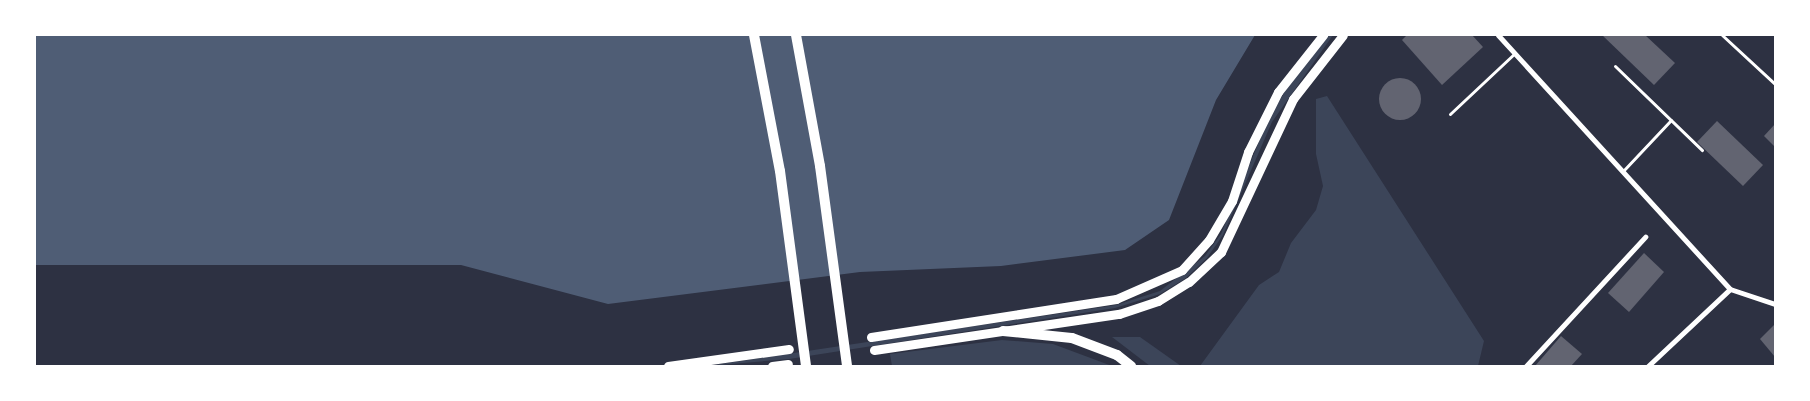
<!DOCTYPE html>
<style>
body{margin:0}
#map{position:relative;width:1810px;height:401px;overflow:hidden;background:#2d3142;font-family:Montserrat,sans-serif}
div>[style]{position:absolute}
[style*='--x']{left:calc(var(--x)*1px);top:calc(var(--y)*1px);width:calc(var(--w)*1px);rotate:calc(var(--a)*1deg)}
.green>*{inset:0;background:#3c4559}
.water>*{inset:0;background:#4f5d75}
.building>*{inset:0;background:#626471}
.round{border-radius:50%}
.service>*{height:3px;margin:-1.5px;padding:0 1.5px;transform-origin:1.5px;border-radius:1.5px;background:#fff}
.minor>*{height:5px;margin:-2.5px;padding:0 2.5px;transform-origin:2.5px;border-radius:2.5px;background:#fff}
.primary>*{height:9px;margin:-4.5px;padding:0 4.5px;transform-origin:4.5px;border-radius:4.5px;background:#fff}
.motorway>*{height:10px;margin:-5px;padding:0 5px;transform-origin:5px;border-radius:5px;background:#fff}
span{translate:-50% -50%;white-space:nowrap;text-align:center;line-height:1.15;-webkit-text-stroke:4px #fff;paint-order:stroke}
.frame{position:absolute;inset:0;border:36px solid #fff;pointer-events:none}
</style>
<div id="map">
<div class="green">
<div style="clip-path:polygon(1329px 35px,1333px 35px,1272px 122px,1223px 235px,1207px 258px,1186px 278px,1160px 294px,1115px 308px,789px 359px,707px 366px,1116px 305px,1160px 291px,1205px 256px,1221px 234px,1268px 120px,1296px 73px)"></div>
<div style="clip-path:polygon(1327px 96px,1484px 341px,1478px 366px,1200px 366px,1259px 285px,1279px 272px,1291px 243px,1316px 210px,1323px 186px,1316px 154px,1316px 99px)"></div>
<div style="clip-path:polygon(1112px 337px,1140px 337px,1181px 366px,1150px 366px)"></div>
<div style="clip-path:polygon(1002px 340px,1053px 344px,1112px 366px,892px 366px,890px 354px)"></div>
</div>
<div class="water">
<div style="clip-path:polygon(35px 35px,1255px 35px,1216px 100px,1169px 220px,1125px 250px,1001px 266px,860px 272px,608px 304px,461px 265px,35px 265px)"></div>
</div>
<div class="building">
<div style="clip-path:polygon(1407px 35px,1472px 35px,1483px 47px,1442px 85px,1402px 40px)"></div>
<div style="clip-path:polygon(1602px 35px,1645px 35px,1675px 63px,1654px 85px)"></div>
<div class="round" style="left:1379px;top:78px;width:42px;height:42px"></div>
<div style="clip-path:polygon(1717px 121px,1763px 165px,1743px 186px,1697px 142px)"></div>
<div style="clip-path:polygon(1775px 124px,1775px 147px,1764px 136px)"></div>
<div style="clip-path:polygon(1644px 253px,1664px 272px,1629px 312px,1608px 293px)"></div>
<div style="clip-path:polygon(1775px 324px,1775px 357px,1760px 339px)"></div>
<div style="clip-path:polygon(1561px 336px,1582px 354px,1571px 366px,1535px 366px)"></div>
</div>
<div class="service">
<div style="--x:1722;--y:35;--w:72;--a:42.8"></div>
<div style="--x:1615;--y:66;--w:121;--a:44"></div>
<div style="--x:1450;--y:114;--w:88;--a:-43.2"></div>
<div style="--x:1623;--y:171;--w:70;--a:-46.7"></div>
</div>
<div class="minor">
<div style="--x:1498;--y:35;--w:344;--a:47.6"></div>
<div style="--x:1730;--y:289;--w:47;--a:18.4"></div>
<div style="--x:1526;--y:366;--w:176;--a:-47.3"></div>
<div style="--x:1648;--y:366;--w:112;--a:-43.2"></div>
</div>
<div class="primary">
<div style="--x:871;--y:337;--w:248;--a:-8.8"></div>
<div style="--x:1116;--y:299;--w:72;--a:-23.7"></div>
<div style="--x:1182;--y:270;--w:40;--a:-48"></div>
<div style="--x:1209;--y:240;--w:45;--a:-59.5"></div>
<div style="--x:1232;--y:201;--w:52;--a:-71.9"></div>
<div style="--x:1248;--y:152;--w:67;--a:-63.4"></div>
<div style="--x:1278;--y:92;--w:73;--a:-51.7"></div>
<div style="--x:874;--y:350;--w:248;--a:-8.4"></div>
<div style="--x:1119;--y:314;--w:41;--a:-18.4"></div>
<div style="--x:1158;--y:301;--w:36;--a:-32"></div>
<div style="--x:1189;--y:282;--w:44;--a:-43.2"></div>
<div style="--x:1221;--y:252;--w:169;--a:-64.8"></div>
<div style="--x:1293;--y:99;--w:81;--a:-52"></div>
<div style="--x:668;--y:366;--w:122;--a:-8"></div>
<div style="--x:772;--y:366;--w:16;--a:-7"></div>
</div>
<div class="motorway">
<div style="--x:754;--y:35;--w:138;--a:79.2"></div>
<div style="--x:780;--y:171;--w:197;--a:82.4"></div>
<div style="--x:796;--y:35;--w:133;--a:79.6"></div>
<div style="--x:820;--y:166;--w:202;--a:82.3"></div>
<div style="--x:1003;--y:331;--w:69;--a:5.8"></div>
<div style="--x:1072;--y:338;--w:48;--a:20.7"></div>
<div style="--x:1117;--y:355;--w:18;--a:38"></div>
</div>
<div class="frame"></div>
</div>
